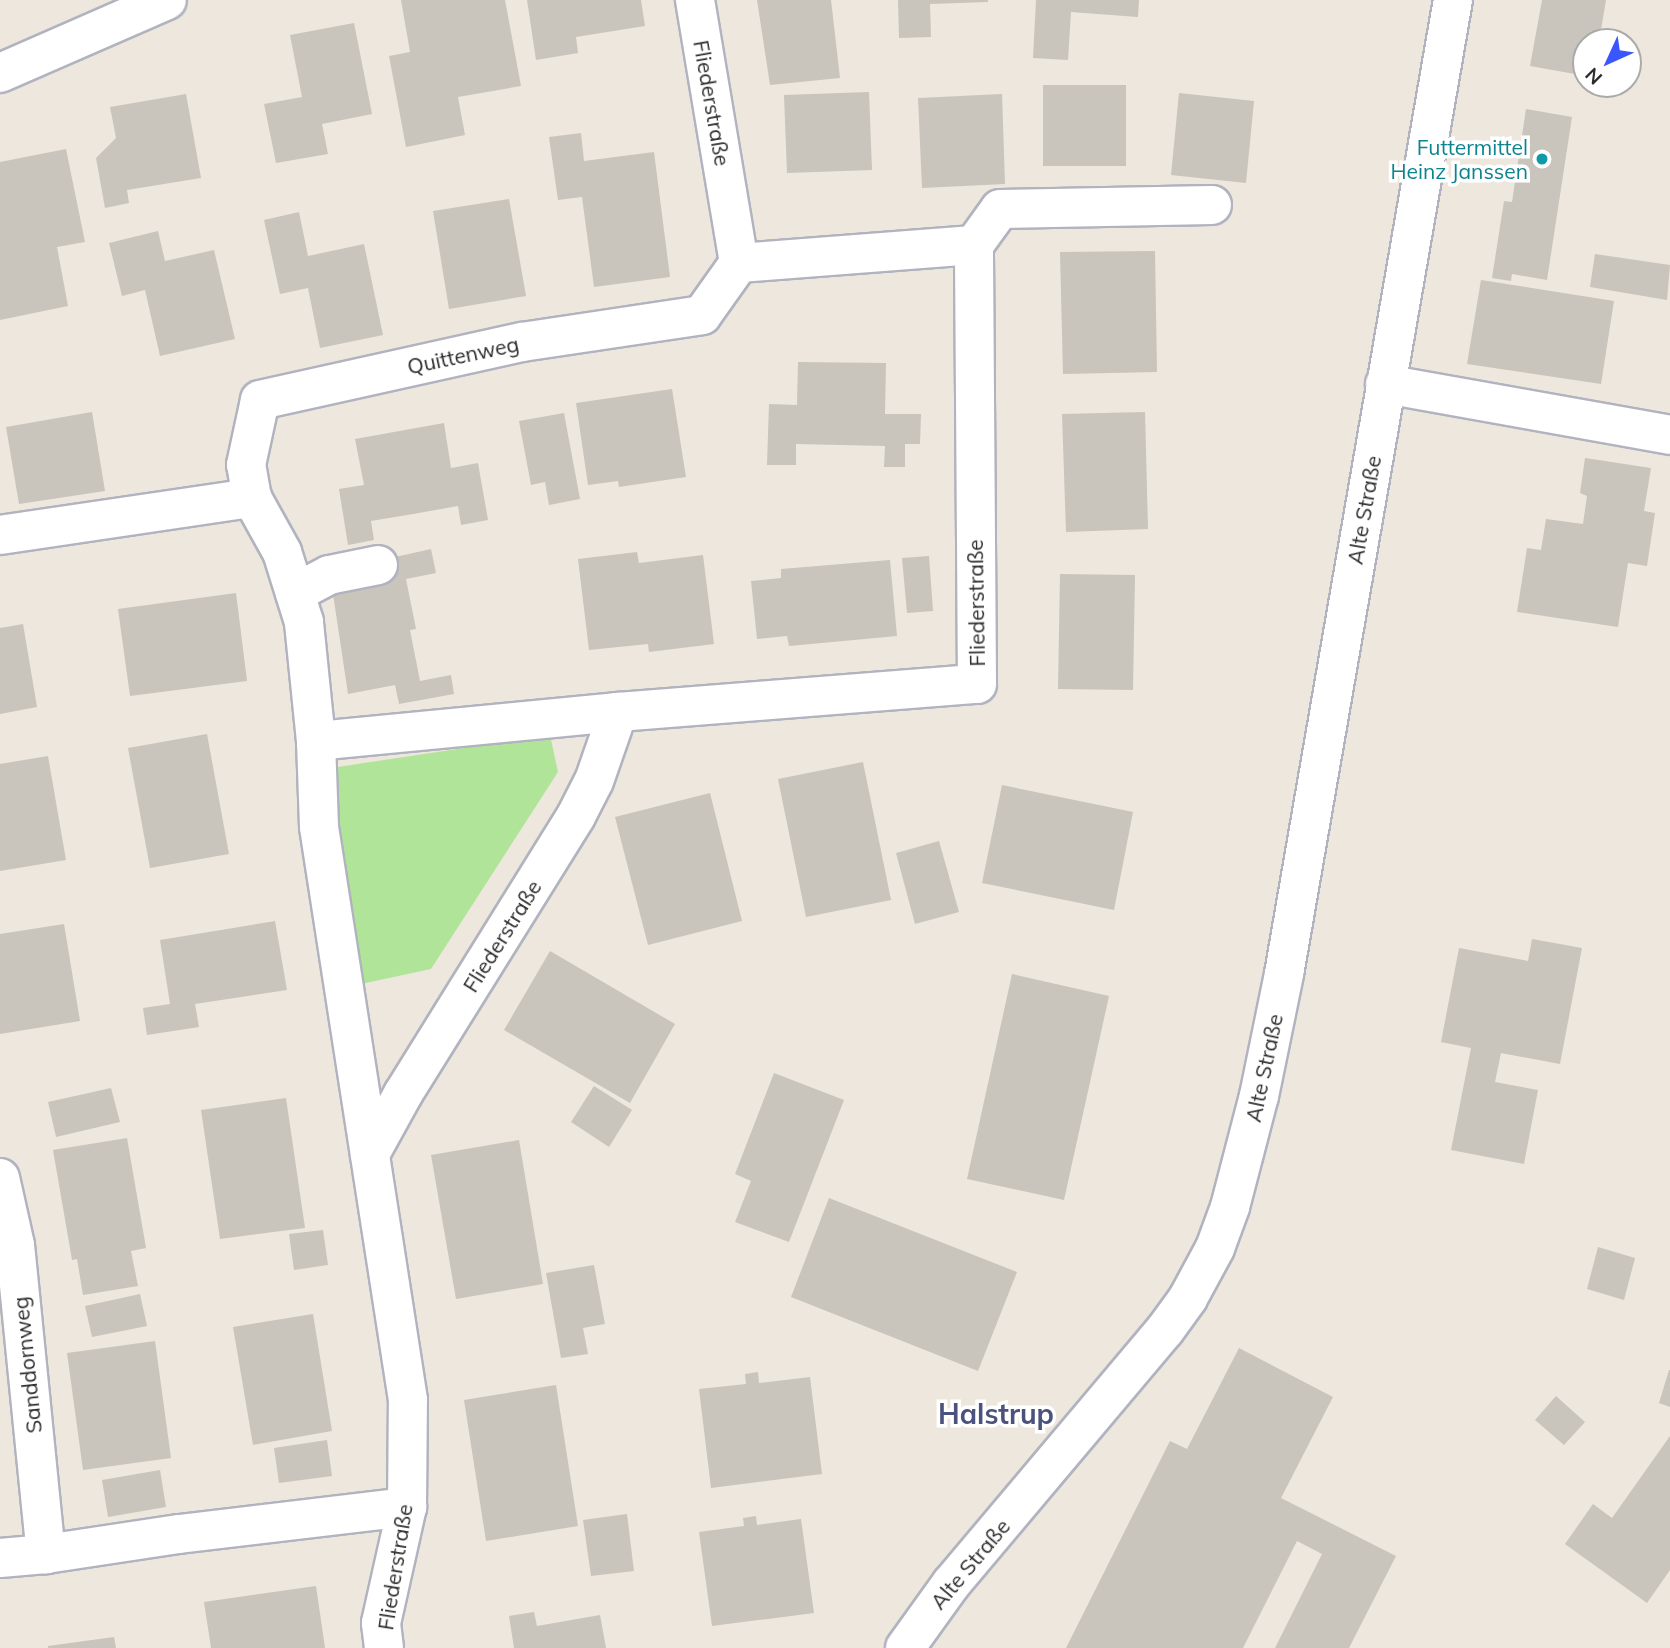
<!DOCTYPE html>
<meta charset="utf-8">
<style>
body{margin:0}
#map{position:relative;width:1670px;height:1648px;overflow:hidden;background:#ede7dd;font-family:Mulish,sans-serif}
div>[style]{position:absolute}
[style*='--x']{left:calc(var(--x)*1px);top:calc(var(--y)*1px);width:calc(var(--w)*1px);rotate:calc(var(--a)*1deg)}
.green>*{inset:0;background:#b0e599}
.building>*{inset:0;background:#c9c5bc}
.roads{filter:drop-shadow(2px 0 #b1b3bf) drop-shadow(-2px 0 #b1b3bf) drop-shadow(0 2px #b1b3bf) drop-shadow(0 -2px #b1b3bf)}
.minor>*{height:38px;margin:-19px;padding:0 19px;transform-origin:19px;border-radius:19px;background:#fff}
.dots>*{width:19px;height:19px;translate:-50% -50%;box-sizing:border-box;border:4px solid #fff;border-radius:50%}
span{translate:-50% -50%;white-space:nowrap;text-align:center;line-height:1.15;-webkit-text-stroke:7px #fff;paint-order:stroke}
.street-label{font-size:21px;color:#2b2b2b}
.culture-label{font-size:21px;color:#0d838f}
.right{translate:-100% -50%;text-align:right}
.district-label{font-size:28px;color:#4a527d;font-weight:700}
.north{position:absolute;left:1572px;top:28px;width:70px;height:70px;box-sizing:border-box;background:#fff;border:2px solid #aaa;border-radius:50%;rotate:225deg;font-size:19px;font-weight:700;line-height:28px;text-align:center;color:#2b2b2b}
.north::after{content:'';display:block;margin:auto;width:24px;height:32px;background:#3a57fe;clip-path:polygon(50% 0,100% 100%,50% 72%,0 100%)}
</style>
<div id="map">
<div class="green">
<div style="clip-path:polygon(550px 735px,558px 772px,431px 969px,361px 984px,331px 768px)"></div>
</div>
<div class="building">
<div style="clip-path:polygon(401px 0,505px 0,521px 86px,458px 97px,465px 135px,406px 147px,389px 56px,410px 52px)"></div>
<div style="clip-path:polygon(527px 0,641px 0,645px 26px,576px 37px,578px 53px,536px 60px)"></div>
<div style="clip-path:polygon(757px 0,831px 0,840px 78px,770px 85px)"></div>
<div style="clip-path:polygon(898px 0,988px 0,988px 2px,930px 4px,931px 37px,899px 38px)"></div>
<div style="clip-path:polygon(1036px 0,1139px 0,1138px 17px,1071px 12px,1068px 60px,1033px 58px)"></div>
<div style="clip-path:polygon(1542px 0,1606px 0,1599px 42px,1586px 42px,1586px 76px,1530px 66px)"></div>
<div style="clip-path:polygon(354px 23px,372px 114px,322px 124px,328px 154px,276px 163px,264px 104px,302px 97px,290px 35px)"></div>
<div style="clip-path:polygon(1043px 85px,1126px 85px,1126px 166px,1043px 166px)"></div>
<div style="clip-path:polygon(869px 92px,872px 170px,787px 173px,784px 95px)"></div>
<div style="clip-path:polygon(1179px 93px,1254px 101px,1246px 183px,1171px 175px)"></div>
<div style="clip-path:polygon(186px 94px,201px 178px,127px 190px,129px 203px,105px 208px,96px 158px,116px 138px,110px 107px)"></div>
<div style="clip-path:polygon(1002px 94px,1005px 184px,922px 188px,918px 98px)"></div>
<div style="clip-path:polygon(1526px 109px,1572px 117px,1547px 280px,1512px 274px,1511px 281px,1492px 278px,1504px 201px,1512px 202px)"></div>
<div style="clip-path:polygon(581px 133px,584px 161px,654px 152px,670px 277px,594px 287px,582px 197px,558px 200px,549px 137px)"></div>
<div style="clip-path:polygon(66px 149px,85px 242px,57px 247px,68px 306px,0 320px,0 162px)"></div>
<div style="clip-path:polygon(509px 199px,526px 296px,449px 309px,433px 211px)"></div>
<div style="clip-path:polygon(299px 212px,308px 256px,364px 244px,383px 335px,320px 348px,308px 288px,280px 294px,264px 220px)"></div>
<div style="clip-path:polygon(158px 231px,165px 261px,214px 250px,235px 339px,160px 356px,145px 290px,122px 296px,109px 243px)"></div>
<div style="clip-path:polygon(1155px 251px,1157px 372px,1063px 374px,1060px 252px)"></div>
<div style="clip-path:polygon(1595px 254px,1670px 265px,1667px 300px,1590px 287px)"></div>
<div style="clip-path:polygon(1481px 280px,1614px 301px,1601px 384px,1467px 364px)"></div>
<div style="clip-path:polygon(798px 362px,886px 363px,885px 414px,921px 414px,920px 444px,905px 444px,905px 467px,884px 467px,885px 446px,796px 444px,796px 465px,767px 465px,769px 404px,797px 405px)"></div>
<div style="clip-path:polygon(672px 389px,686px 477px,619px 487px,618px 481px,588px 485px,576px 403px)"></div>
<div style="clip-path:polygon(92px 412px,105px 491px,19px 504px,6px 427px)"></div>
<div style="clip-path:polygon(1145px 412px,1148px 529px,1066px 532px,1062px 414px)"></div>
<div style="clip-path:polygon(564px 413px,580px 499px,549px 505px,545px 482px,531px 485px,519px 421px)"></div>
<div style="clip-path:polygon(444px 423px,451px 468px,478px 463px,488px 520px,461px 525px,458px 506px,413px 514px,371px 521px,374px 540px,348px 545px,339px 489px,364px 485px,355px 439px)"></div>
<div style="clip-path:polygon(1585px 458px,1651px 468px,1644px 511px,1655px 513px,1647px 566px,1628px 563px,1618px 627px,1517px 612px,1527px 548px,1541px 550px,1546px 519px,1583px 524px,1587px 496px,1580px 493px)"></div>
<div style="clip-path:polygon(431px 549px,436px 573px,406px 579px,416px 629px,410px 630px,420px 681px,451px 675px,454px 694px,399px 704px,395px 685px,348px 694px,333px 594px,387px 584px,382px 560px)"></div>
<div style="clip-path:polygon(637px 552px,639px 563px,703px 555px,714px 644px,649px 652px,648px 644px,589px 650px,578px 559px)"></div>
<div style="clip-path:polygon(929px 556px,933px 611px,907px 613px,902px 558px)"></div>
<div style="clip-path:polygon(890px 560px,897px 636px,789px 646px,787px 636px,757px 639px,751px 581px,781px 578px,781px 569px)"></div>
<div style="clip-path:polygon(1060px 574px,1135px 575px,1133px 690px,1058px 689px)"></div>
<div style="clip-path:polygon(236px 593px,247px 681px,130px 696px,118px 609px)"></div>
<div style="clip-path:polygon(23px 624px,37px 707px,0 714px,0 628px)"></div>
<div style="clip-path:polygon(207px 734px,229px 854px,150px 868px,128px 748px)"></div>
<div style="clip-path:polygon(48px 756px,66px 860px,0 871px,0 764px)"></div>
<div style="clip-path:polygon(863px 762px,891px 900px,806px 917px,778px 779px)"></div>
<div style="clip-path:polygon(1002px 785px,1133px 812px,1114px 910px,982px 883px)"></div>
<div style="clip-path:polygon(710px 793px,742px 921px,648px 945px,615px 817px)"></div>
<div style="clip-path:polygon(939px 841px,959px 912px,915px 924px,896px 853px)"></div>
<div style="clip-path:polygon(275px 921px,287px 990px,195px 1004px,199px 1027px,147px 1035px,143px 1008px,170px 1004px,160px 940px)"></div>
<div style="clip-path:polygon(64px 924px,80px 1021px,0 1034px,0 934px)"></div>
<div style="clip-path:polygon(1532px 939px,1582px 948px,1560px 1064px,1501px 1053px,1495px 1082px,1538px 1090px,1524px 1164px,1451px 1150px,1471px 1048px,1441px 1042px,1459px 948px,1528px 961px)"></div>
<div style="clip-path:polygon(550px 951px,675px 1024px,630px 1103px,504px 1030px)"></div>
<div style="clip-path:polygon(1012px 974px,1109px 996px,1064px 1200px,967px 1179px)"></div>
<div style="clip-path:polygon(774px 1073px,844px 1100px,789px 1242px,735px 1222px,751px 1181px,735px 1174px)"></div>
<div style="clip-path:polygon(594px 1086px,632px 1110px,609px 1147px,571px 1122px)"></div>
<div style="clip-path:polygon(111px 1088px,120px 1122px,56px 1137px,48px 1102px)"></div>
<div style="clip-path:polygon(286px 1098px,305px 1228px,220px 1239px,201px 1110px)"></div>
<div style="clip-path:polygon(127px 1138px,146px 1248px,131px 1251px,138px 1286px,83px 1295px,77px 1259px,72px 1260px,53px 1150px)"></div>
<div style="clip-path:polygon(519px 1140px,543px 1284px,456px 1299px,431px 1155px)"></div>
<div style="clip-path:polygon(829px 1198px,1017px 1272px,978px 1371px,791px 1297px)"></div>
<div style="clip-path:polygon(323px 1230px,328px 1265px,294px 1270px,289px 1234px)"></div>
<div style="clip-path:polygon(1598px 1247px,1635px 1258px,1624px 1300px,1587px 1289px)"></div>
<div style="clip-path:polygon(594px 1265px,605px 1324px,583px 1328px,588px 1354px,561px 1358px,546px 1273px)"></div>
<div style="clip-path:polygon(140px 1294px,147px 1326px,92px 1337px,85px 1306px)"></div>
<div style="clip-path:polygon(313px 1314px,332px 1431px,253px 1445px,233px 1327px)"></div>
<div style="clip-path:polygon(155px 1341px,171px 1458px,83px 1470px,67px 1353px)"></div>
<div style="clip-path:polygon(1239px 1348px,1333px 1397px,1281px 1498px,1396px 1556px,1349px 1648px,1275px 1648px,1322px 1554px,1297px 1541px,1243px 1648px,1066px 1648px,1170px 1441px,1187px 1449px)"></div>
<div style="clip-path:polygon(1669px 1370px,1670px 1370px,1670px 1407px,1659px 1403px)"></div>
<div style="clip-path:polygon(758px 1372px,759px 1383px,810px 1377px,822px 1474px,711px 1488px,699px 1389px,746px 1384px,745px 1374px)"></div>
<div style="clip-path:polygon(556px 1385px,578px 1526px,486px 1541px,464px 1400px)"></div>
<div style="clip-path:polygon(1556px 1396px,1585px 1422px,1564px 1445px,1535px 1420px)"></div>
<div style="clip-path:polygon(1670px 1436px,1670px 1570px,1647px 1603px,1565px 1544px,1593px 1504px,1612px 1518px)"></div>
<div style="clip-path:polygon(327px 1440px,332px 1476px,279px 1483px,274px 1448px)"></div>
<div style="clip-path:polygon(160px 1470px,166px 1507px,108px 1517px,102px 1480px)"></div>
<div style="clip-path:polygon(627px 1514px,634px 1571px,591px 1576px,583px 1520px)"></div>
<div style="clip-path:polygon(756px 1516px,757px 1525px,801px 1519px,814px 1613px,712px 1626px,699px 1532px,744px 1526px,743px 1518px)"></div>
<div style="clip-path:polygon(316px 1586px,325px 1648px,211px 1648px,204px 1602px)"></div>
<div style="clip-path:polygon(534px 1612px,537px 1626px,600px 1615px,606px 1648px,514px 1648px,509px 1616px)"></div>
<div style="clip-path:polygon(114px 1637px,116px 1648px,48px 1648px,48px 1646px)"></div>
</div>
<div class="roads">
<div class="minor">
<div style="--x:0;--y:73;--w:182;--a:-23.6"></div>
<div style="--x:974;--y:245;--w:44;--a:-54.2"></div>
<div style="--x:1000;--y:209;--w:212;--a:-1.1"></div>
<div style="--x:1385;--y:384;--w:290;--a:10.1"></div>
<div style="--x:0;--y:535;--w:255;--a:-8.4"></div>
<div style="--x:295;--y:593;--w:38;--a:-28"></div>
<div style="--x:329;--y:575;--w:50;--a:-11.5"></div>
<div style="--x:316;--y:741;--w:303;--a:-5.5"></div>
<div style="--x:370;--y:1154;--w:68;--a:-61.2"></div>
<div style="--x:403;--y:1094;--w:327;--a:-58.1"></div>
<div style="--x:576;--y:816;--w:39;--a:-63"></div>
<div style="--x:594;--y:781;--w:73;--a:-70.8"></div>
<div style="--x:618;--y:712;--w:360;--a:-4.5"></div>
<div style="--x:977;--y:684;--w:439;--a:-90.4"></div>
<div style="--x:974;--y:245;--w:236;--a:175.6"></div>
<div style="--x:739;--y:263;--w:267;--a:-99.5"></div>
<div style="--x:0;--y:1178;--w:69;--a:77.4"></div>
<div style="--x:15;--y:1245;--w:311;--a:84.3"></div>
<div style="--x:46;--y:1554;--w:46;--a:175"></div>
<div style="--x:46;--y:1554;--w:134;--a:-8.6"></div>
<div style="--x:179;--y:1534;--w:230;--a:-6.8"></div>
<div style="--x:384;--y:1648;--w:25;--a:-97"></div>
<div style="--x:381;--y:1623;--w:119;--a:-77.4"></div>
<div style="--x:407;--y:1507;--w:107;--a:-89.5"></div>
<div style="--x:408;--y:1400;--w:580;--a:-98.83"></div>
<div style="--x:319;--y:827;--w:86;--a:-92"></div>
<div style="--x:316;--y:741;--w:120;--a:-95.8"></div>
<div style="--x:304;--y:622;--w:73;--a:-107.4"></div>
<div style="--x:282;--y:552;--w:62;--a:-119.1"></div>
<div style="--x:252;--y:498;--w:34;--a:-100"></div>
<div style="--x:246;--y:465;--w:66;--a:-77.8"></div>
<div style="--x:260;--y:400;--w:268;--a:-12.5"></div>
<div style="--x:522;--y:342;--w:182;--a:-8.5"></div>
<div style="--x:702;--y:315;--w:64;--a:-54.6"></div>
<div style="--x:905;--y:1648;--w:79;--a:-54.3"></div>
<div style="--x:951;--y:1584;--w:332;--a:-49.9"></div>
<div style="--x:1165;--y:1330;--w:39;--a:-54"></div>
<div style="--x:1188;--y:1298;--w:57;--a:-61.6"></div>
<div style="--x:1215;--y:1248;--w:44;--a:-69.9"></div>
<div style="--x:1230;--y:1207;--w:115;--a:-75.4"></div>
<div style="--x:1259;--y:1096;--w:125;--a:-78.4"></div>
<div style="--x:1284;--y:974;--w:989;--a:-80.16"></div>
</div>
</div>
<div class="dots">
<div style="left:1542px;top:159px;background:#0f9aa8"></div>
</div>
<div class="street-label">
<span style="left:712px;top:103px;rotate:80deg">Fliederstraße</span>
<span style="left:463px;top:355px;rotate:-12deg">Quittenweg</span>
<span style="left:1364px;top:510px;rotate:-80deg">Alte Straße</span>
<span style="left:976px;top:603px;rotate:-91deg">Fliederstraße</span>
<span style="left:502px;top:936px;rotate:-58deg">Fliederstraße</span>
<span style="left:1264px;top:1068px;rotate:-78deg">Alte Straße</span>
<span style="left:27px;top:1365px;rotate:-96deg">Sanddornweg</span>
<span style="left:970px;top:1564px;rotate:-50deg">Alte Straße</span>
<span style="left:395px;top:1567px;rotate:-81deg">Fliederstraße</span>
</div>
<div class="culture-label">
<span class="right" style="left:1528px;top:159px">Futtermittel<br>Heinz Janssen</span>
</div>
<div class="district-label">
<span style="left:996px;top:1414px">Halstrup</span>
</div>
<div class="north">N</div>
</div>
